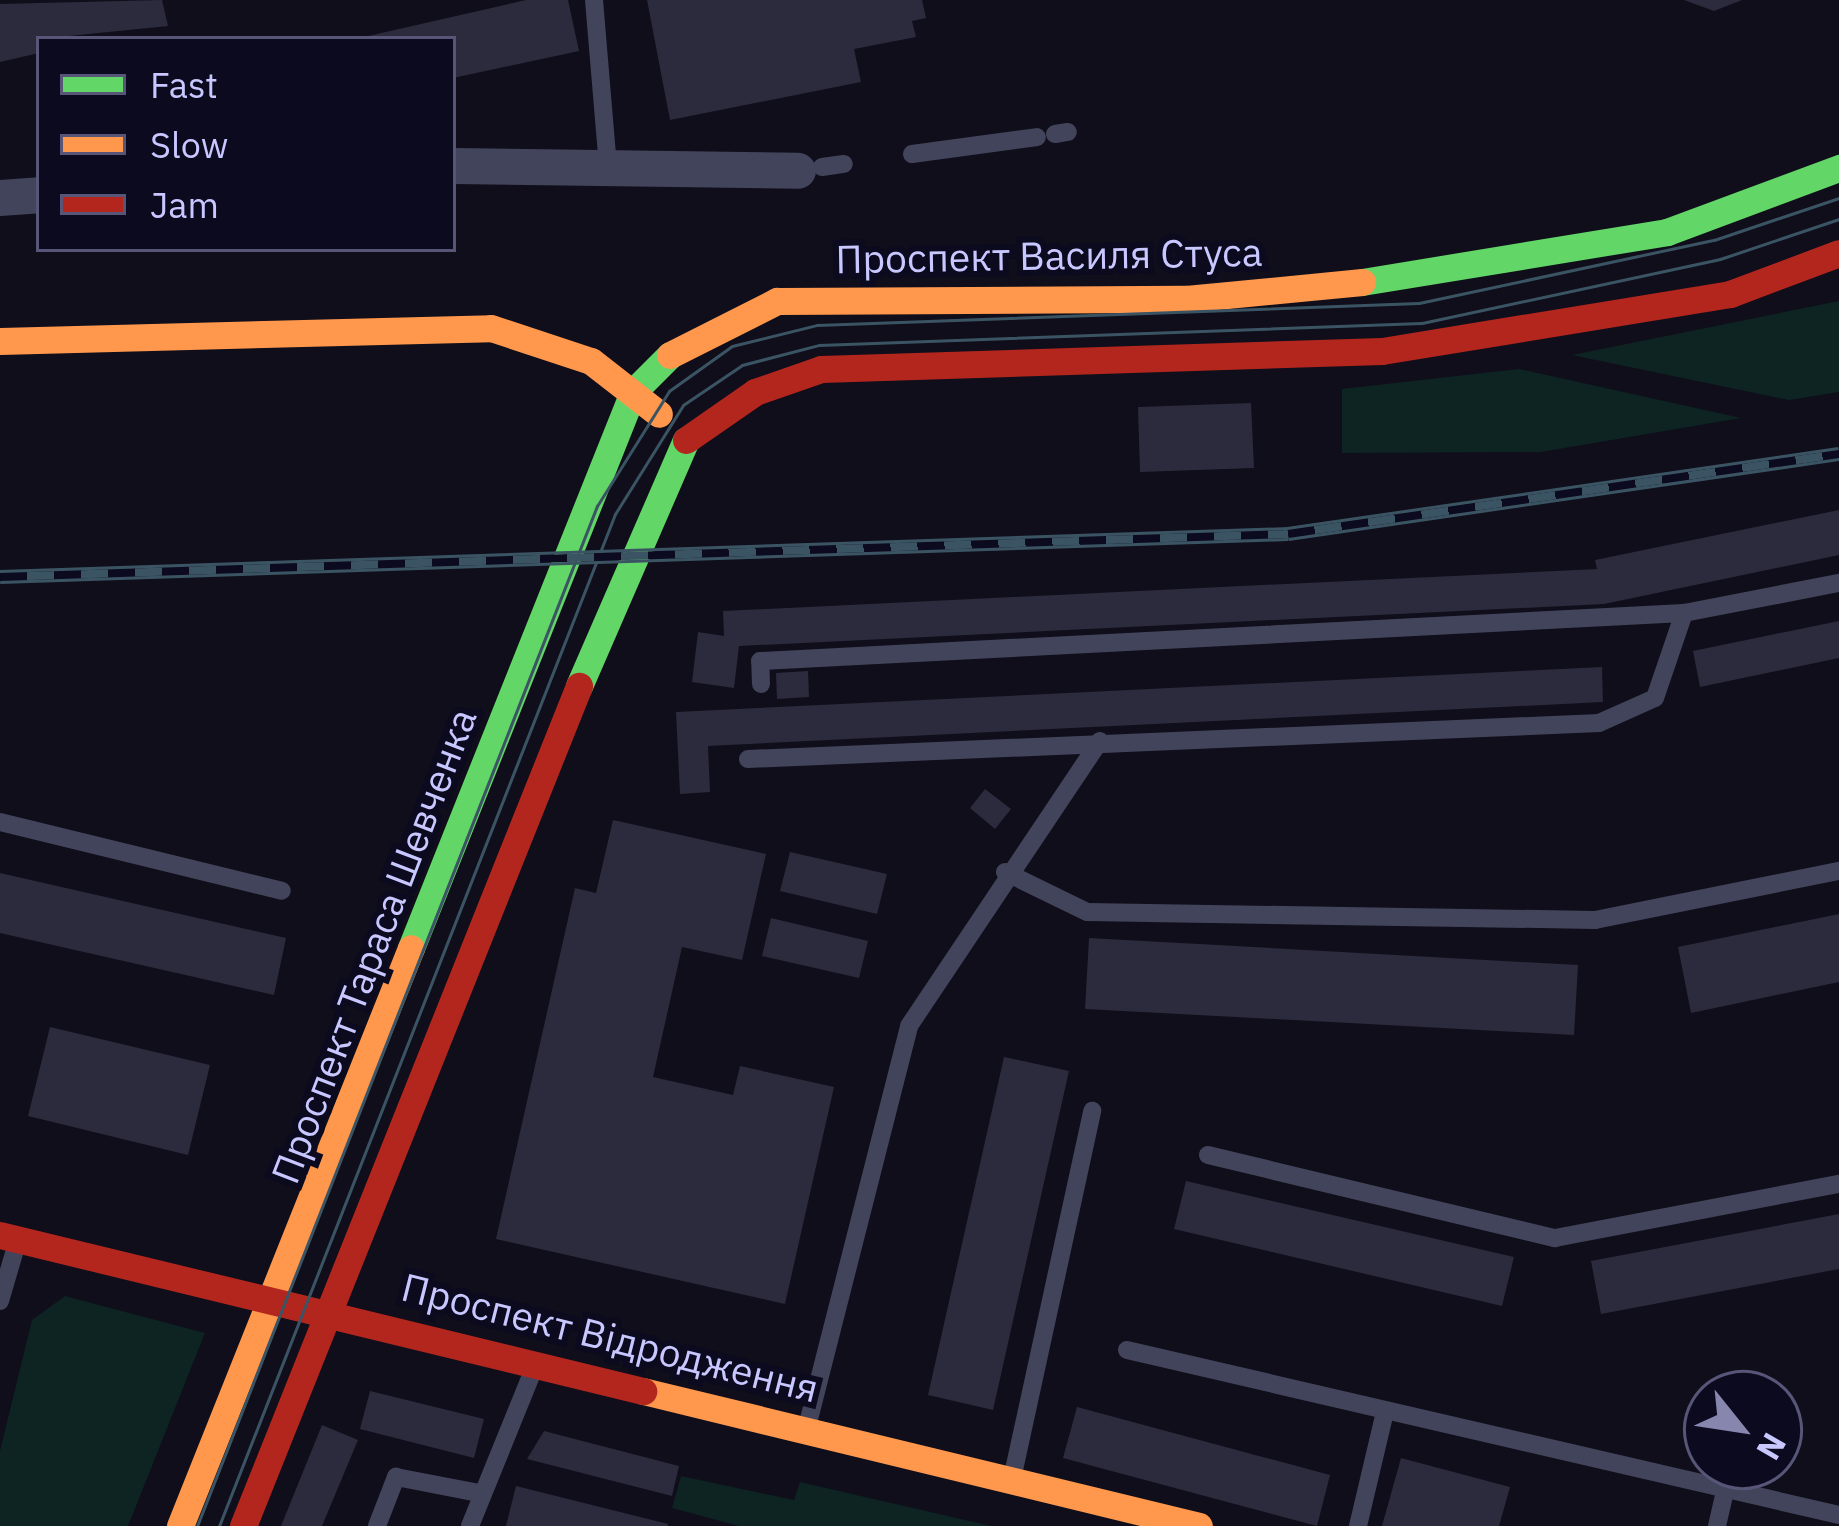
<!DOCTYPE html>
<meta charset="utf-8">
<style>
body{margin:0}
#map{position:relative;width:1839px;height:1526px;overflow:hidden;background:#0f0e1a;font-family:"IBM Plex Sans",sans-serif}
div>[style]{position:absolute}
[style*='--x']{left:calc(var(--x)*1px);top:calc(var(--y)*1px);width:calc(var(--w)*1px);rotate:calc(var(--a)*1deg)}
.green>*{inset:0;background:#0d2423}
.building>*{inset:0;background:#2c2b3d}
.lane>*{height:18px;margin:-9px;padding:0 9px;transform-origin:9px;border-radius:9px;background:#42445b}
.street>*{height:36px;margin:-18px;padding:0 18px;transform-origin:18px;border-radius:18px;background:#42445b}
.fast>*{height:27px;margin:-13.5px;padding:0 13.5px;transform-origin:13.5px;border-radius:13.5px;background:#63d668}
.slow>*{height:27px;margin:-13.5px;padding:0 13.5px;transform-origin:13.5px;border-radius:13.5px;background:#ff974d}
.jam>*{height:27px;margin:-13.5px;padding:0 13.5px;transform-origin:13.5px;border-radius:13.5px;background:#b3261e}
.tram>*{height:3px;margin:-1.5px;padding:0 1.5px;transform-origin:1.5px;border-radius:1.5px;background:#3b5463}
.rail>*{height:14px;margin-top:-7px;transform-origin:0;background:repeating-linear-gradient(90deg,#0b0a1e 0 27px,#3b5463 0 54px);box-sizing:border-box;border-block:3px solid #3b5463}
span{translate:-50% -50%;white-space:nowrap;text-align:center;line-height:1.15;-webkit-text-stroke:12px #0b0a1e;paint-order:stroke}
.street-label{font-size:39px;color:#c8c7ff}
.legend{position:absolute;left:36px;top:36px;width:420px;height:216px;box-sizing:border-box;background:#0b0a1e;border:3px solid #575678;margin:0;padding:15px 21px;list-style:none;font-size:36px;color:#c8c7ff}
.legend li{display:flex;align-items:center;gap:24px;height:60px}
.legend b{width:60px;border:3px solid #575678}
.north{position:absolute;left:1683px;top:1370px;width:120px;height:120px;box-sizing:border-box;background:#0b0a1e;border:3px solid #575678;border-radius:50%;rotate:120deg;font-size:33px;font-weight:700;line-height:48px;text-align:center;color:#c8c7ff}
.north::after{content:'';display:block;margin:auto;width:42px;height:54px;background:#8786af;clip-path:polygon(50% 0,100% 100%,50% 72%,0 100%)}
</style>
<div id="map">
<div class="green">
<div style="clip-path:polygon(1839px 301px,1839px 392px,1789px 400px,1572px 355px)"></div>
<div style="clip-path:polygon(1519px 369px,1741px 418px,1541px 452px,1342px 453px,1342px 389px)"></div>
<div style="clip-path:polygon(65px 1296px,205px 1333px,128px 1526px,0 1526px,0 1451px,32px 1320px)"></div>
<div style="clip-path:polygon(681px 1476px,794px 1500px,800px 1482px,991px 1526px,739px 1526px,672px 1508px)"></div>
</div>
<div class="building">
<div style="clip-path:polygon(162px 0,168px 26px,39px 39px,39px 53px,0 62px,0 4px)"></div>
<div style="clip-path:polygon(526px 0,568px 0,579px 51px,453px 78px,453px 39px,355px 39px)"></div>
<div style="clip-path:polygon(647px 0,922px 0,926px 18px,912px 21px,916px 37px,854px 49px,861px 82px,670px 120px)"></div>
<div style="clip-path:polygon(1684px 0,1742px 0,1714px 11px)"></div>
<div style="clip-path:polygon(1251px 403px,1254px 468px,1140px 472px,1138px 407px)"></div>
<div style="clip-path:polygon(1839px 510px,1839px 555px,1604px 604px,739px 646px,734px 688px,692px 682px,698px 632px,724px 636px,723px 611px,1597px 569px,1595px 560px)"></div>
<div style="clip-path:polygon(1839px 621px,1839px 658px,1700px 687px,1693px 651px)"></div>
<div style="clip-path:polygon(1602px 667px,1603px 702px,708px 746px,710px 792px,680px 794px,676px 712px)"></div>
<div style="clip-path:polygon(808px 671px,809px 697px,777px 699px,776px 673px)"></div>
<div style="clip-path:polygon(985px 789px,1011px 809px,995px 829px,970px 808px)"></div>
<div style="clip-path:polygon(613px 820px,766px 854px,742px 960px,682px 947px,653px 1077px,733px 1095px,740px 1066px,834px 1087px,785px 1304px,496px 1239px,575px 888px,596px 893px)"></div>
<div style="clip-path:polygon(790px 852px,887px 874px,877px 914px,780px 891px)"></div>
<div style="clip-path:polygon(0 873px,286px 938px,274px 995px,0 933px)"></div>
<div style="clip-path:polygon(1839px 914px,1839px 982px,1691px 1013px,1678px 947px)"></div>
<div style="clip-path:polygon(771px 918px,868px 941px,859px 978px,762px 956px)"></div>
<div style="clip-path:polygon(1089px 938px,1578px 965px,1574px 1035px,1085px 1009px)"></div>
<div style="clip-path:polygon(50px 1027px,210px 1065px,188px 1155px,28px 1116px)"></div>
<div style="clip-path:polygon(1004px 1057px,1069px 1071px,993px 1410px,928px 1395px)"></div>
<div style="clip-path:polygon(1186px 1181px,1514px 1257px,1502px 1306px,1174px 1229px)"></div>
<div style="clip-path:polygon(1839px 1214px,1839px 1269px,1601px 1314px,1591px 1261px)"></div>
<div style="clip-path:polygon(370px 1391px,484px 1419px,474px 1458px,360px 1429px)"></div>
<div style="clip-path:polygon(1077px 1407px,1330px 1475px,1317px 1526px,1063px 1458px)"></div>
<div style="clip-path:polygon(322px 1425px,358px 1440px,322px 1526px,281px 1526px)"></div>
<div style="clip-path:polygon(544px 1431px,679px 1466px,672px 1496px,527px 1459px)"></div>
<div style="clip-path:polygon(1401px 1458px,1510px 1487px,1499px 1526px,1382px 1526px)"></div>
<div style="clip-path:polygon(516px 1486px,668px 1524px,668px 1526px,506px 1526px)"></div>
</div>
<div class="lane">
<div style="--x:594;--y:0;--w:167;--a:85.2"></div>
<div style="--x:1055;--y:134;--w:13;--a:-9"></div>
<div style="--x:912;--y:154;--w:126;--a:-7.7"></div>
<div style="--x:822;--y:167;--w:22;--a:-8"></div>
<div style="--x:761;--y:684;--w:23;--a:-92"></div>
<div style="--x:760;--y:661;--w:925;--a:-2.97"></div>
<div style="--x:748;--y:759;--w:852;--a:-2.42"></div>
<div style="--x:1599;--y:723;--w:61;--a:-24.1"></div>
<div style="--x:1655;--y:698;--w:90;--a:-71.2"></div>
<div style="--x:1684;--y:613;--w:158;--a:-11"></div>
<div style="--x:0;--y:822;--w:290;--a:13.7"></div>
<div style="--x:1005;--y:872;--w:91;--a:26"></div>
<div style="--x:1087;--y:912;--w:508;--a:0.9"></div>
<div style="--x:1595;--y:920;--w:249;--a:-11.4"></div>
<div style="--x:1208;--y:1155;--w:357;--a:13.5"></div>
<div style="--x:1555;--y:1238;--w:289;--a:-10.8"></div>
<div style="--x:0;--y:1301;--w:60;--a:-73.7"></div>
<div style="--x:1127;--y:1350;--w:731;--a:13.05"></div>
<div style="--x:807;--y:1427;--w:414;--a:-75.7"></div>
<div style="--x:909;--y:1026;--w:343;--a:-56.2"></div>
<div style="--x:1012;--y:1479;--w:377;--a:-77.7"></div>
<div style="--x:377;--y:1526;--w:53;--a:-68.8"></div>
<div style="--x:396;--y:1477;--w:85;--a:10.9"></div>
<div style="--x:470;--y:1526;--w:173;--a:-67.9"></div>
<div style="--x:1358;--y:1526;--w:117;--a:-76.7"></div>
<div style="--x:1717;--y:1526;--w:39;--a:-77"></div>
</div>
<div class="street">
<div style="--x:453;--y:166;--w:345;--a:0.8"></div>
<div style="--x:0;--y:198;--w:39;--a:-4"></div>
</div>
<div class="fast">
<div style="--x:1362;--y:282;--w:309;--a:-9.3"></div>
<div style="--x:1667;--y:232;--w:184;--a:-20.4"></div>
<div style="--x:579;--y:686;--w:268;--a:-66.5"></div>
<div style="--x:411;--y:948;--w:599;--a:-68.23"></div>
<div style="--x:633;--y:392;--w:52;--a:-45"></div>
</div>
<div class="slow">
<div style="--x:0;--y:341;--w:491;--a:-1.5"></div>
<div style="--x:491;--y:328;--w:105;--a:18.3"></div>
<div style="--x:591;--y:361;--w:86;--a:37.9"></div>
<div style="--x:670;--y:355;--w:120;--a:-26.8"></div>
<div style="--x:777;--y:301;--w:409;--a:-0.3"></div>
<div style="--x:1186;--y:299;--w:177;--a:-5.5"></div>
<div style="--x:643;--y:1391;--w:572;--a:13.65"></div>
<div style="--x:180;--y:1526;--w:622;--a:-68.22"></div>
</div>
<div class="jam">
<div style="--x:686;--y:440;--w:84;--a:-34.8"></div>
<div style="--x:755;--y:392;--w:70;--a:-19.2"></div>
<div style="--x:821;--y:369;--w:561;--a:-1.84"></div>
<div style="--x:1382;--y:351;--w:353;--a:-9.3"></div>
<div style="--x:1730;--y:294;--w:116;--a:-20.6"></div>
<div style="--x:0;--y:1235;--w:662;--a:13.64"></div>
<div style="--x:243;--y:1526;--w:905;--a:-68.2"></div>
</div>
<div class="tram">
<div style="--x:197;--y:1526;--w:1096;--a:-68.59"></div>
<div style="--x:597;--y:506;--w:136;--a:-57.9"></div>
<div style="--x:669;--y:391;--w:77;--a:-35.5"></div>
<div style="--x:732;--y:346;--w:88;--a:-13.9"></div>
<div style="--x:817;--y:325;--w:602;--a:-2.09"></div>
<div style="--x:1419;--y:303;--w:302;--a:-12.1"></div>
<div style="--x:1714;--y:240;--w:132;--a:-18.6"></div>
<div style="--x:219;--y:1526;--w:1087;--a:-68.63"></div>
<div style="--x:615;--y:514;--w:128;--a:-58"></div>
<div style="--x:683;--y:405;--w:71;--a:-34.1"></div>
<div style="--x:742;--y:365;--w:80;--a:-14.6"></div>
<div style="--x:819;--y:345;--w:603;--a:-2.09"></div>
<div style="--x:1422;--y:323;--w:305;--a:-12.1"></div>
<div style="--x:1720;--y:259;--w:126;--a:-18.6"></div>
</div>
<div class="rail">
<div style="--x:0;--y:577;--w:1289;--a:-1.91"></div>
<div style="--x:1288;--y:534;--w:557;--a:-8.26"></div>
</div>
<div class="street-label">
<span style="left:1049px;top:256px;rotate:-1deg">Проспект Василя Стуса</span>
<span style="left:374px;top:946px;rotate:-69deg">Проспект Тараса Шевченка</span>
<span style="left:610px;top:1338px;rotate:14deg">Проспект Відродження</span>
</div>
<ul class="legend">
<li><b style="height:15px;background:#63d668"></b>Fast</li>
<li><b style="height:15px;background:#ff974d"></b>Slow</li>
<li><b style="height:15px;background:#b3261e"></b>Jam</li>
</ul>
<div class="north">N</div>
</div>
